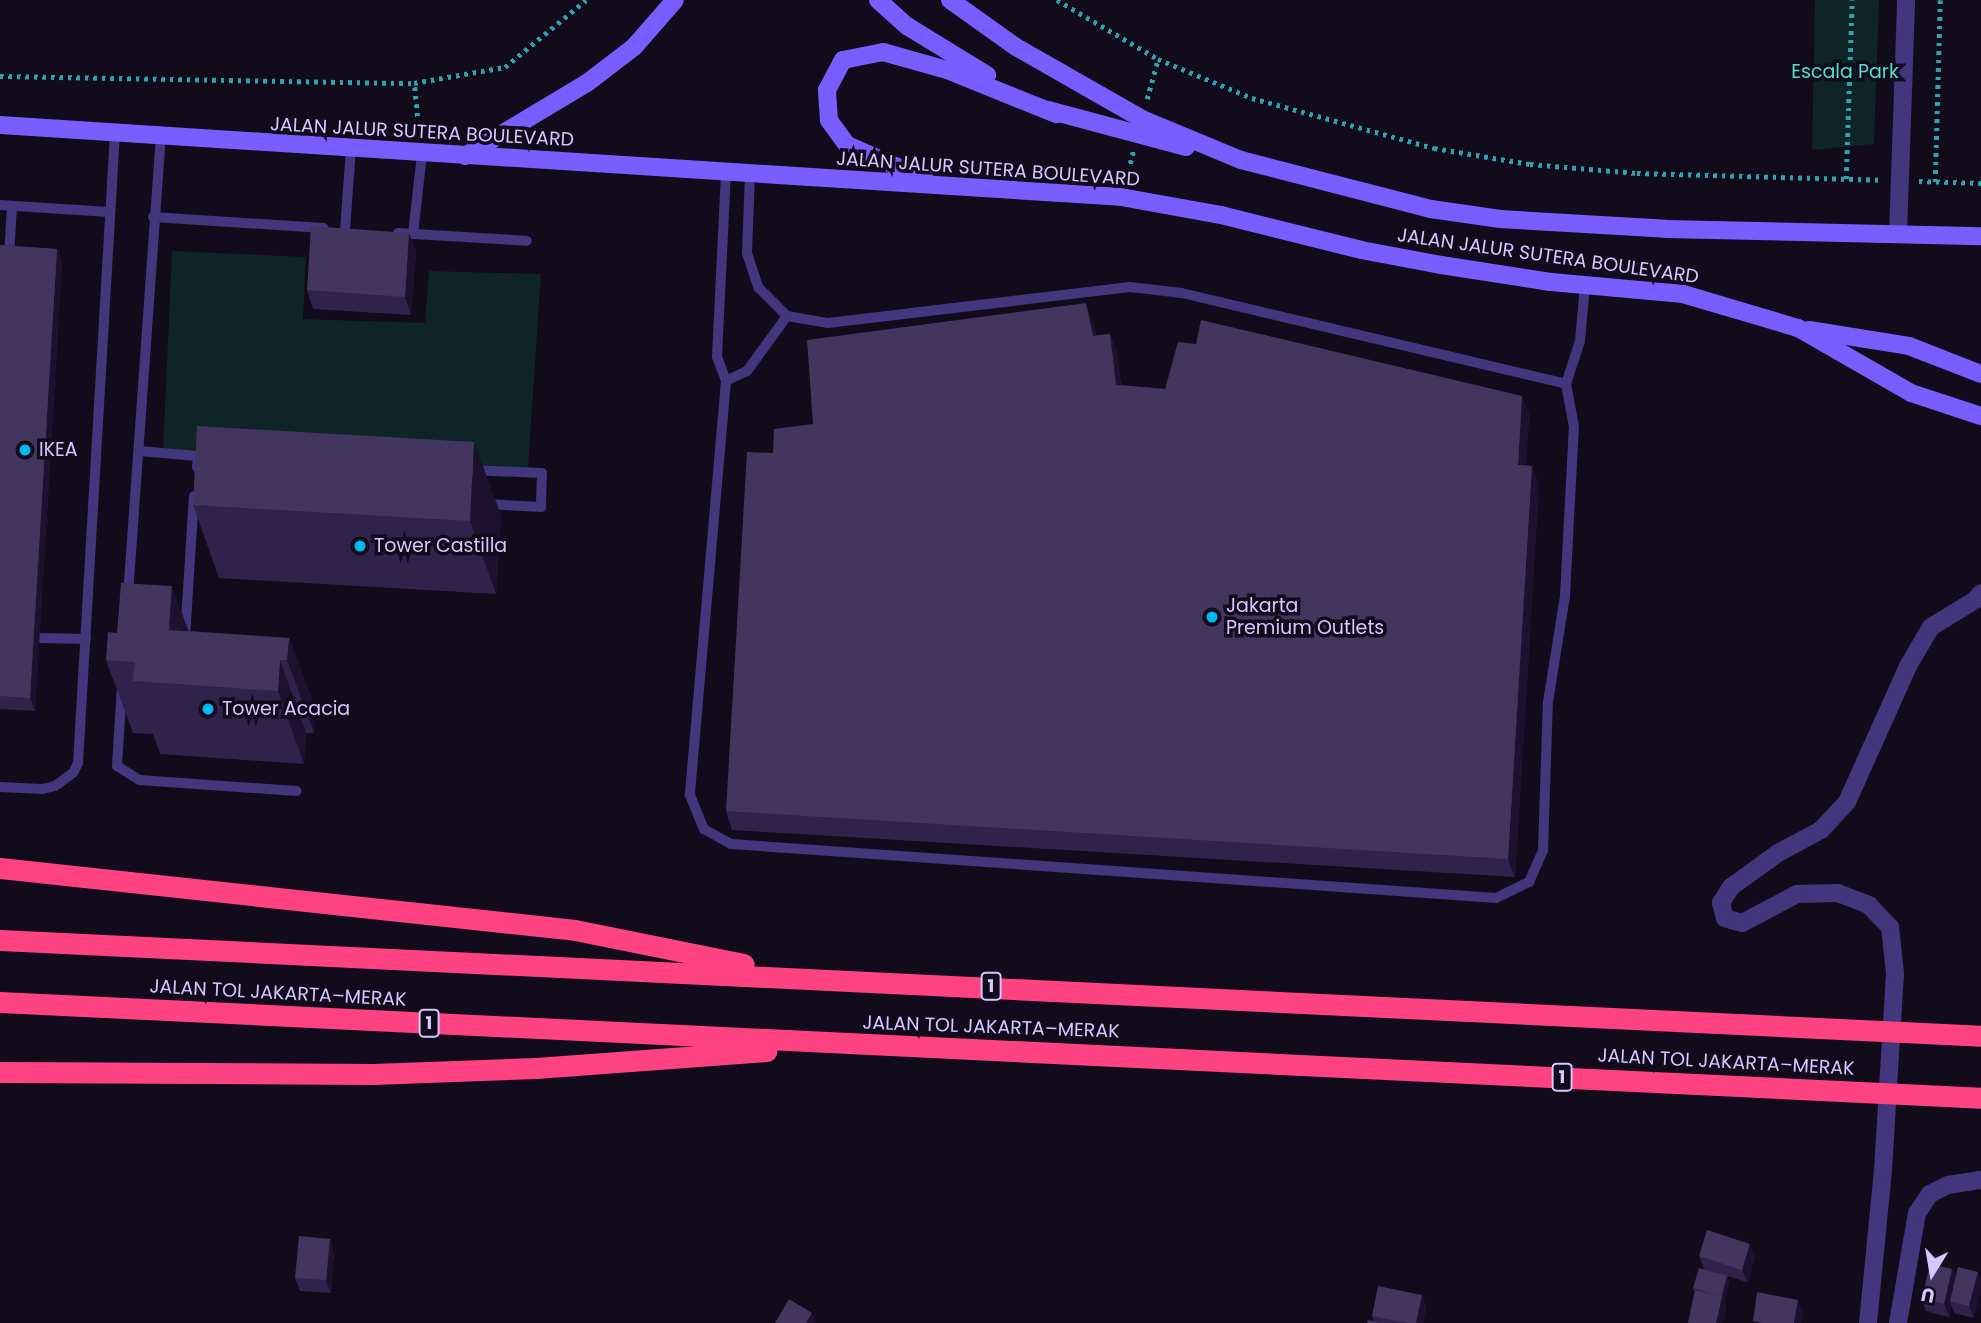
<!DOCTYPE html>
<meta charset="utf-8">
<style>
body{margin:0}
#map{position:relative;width:1981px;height:1323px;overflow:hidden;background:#110b1c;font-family:Poppins,sans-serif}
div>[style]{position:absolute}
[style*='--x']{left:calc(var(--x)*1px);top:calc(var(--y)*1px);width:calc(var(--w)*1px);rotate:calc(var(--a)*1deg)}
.green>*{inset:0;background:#0e2426}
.path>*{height:4.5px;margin-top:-2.25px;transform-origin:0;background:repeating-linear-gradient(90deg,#2ca3ad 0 3.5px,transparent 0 8.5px)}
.lane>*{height:10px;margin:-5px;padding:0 5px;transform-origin:5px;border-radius:5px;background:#42367c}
.street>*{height:18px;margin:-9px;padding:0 9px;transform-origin:9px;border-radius:9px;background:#42367c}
.secondary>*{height:18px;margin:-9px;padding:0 9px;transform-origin:9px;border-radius:9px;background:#785eff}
.highway>*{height:21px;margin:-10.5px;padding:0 10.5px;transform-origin:10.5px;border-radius:10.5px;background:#ff4282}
.wall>*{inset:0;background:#30234b}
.shaded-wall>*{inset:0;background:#1c1230}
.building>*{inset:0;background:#42355e}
.dots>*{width:19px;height:19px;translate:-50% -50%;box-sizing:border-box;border:4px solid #110b1c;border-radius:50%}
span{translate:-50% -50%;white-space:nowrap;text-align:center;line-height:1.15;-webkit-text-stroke:7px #110b1c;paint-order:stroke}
.shield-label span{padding:2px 5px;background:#110b1c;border:2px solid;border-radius:5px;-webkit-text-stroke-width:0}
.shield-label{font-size:18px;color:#d5c7ff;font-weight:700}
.park-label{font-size:19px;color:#54dece}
.street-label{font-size:19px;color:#d5c7ff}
.poi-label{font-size:19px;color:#d5c7ff}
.left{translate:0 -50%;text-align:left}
.north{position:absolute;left:1897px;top:1239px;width:70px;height:70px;-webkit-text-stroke:5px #110b1c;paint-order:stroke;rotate:191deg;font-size:19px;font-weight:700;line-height:28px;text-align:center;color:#d5c7ff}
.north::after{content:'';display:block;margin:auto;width:24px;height:32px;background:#d5c7ff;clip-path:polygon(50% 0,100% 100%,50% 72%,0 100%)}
</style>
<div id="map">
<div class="green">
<div style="clip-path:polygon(1815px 0,1879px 0,1874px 144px,1812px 150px)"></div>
<div style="clip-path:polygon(172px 251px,306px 257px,303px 319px,425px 323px,429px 271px,541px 274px,528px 468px,163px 449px)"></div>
</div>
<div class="path">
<div style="--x:1057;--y:0;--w:117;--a:30.3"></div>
<div style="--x:1158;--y:59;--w:102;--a:22.5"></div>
<div style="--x:1252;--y:98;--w:189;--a:15.4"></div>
<div style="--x:1434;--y:148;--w:97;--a:9.5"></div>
<div style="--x:1530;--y:164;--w:107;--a:4.8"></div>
<div style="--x:1637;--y:173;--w:245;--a:1.6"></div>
<div style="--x:0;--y:76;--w:414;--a:1"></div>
<div style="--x:1147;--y:99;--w:41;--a:-74.6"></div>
<div style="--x:419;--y:133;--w:50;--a:-95.7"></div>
<div style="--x:414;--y:83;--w:92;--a:-10"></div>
<div style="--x:505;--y:67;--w:105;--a:-39.6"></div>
<div style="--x:1846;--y:179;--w:179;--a:-88.1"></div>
<div style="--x:1126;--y:180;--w:30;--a:-76"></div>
<div style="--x:1919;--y:181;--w:62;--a:1.8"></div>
<div style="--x:1935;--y:182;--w:182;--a:-88.4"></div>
</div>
<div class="lane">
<div style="--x:726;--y:172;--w:185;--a:92.8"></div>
<div style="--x:717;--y:357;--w:26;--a:69"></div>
<div style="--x:750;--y:174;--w:79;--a:92.2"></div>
<div style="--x:747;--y:253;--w:36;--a:72"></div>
<div style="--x:758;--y:287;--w:41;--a:45"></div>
<div style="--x:787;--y:316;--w:42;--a:9.7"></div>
<div style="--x:828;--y:323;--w:304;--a:-6.8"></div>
<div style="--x:1130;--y:287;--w:52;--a:6.6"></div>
<div style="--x:1182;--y:293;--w:395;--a:13.3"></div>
<div style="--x:0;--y:205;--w:109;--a:3.7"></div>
<div style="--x:153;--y:217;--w:171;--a:3.7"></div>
<div style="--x:345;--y:230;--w:81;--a:-85.8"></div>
<div style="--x:398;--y:233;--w:129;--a:3.5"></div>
<div style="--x:413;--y:234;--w:81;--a:-83.6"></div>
<div style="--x:9;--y:258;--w:52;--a:-86.7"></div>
<div style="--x:787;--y:316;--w:68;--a:126"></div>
<div style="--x:747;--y:371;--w:23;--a:155"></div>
<div style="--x:726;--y:381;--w:416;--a:95"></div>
<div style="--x:690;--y:795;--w:37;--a:68"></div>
<div style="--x:704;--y:829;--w:31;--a:29"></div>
<div style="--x:731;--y:844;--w:767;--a:4.04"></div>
<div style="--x:1496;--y:898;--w:37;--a:-26"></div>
<div style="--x:1529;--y:882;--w:35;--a:-66"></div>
<div style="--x:1543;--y:850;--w:148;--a:-88.1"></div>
<div style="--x:1548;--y:702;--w:107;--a:-80.9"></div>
<div style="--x:1565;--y:596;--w:169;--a:-87"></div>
<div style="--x:1574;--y:427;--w:44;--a:-100.5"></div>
<div style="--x:1566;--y:384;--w:45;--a:-72"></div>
<div style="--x:1580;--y:341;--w:56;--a:-84.9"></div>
<div style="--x:139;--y:451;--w:59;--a:4.8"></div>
<div style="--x:198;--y:456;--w:11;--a:95"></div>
<div style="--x:471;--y:470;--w:71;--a:2.4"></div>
<div style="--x:542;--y:473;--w:34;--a:92"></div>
<div style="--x:541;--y:507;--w:54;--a:-176.8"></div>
<div style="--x:128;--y:595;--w:459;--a:-85.9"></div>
<div style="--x:39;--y:638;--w:47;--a:1.2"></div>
<div style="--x:185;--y:638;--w:142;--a:-86.4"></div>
<div style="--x:122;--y:686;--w:80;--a:93.6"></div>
<div style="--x:117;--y:766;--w:26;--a:32"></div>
<div style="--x:139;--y:780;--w:158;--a:4"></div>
<div style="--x:0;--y:787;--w:42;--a:2.7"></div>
<div style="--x:42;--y:789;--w:13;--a:-13"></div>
<div style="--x:55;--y:786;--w:22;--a:-36"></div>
<div style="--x:73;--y:773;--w:11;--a:-63"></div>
<div style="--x:78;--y:763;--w:631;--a:-86.64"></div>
</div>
<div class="street">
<div style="--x:1898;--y:234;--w:234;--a:-88"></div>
<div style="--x:1868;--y:1323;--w:154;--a:-84.4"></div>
<div style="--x:1883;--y:1170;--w:197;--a:-86.5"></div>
<div style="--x:1895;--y:973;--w:46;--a:-96.2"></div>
<div style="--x:1890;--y:927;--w:30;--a:-134"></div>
<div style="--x:1869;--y:905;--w:33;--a:-159"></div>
<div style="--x:1838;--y:893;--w:41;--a:178.6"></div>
<div style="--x:1797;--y:894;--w:62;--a:152.2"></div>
<div style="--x:1742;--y:923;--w:18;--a:-164"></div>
<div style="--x:1725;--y:918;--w:16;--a:-105"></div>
<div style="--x:1721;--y:903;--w:19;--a:-58"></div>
<div style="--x:1731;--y:887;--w:58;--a:-35.9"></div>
<div style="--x:1778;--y:853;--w:49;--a:-28.1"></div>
<div style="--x:1821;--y:830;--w:38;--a:-47"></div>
<div style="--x:1847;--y:802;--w:149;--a:-65.8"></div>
<div style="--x:1908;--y:666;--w:45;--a:-59.5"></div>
<div style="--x:1931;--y:627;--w:52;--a:-31.5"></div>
<div style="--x:1975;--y:600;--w:9;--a:-49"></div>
<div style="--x:1898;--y:1323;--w:112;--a:-80.2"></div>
<div style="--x:1917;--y:1213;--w:23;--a:-56"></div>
<div style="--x:1930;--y:1194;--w:20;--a:-27"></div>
<div style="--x:1948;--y:1185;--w:33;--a:-9"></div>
</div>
<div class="secondary">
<div style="--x:878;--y:0;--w:39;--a:42"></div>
<div style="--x:907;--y:26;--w:94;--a:31.5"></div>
<div style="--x:950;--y:0;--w:81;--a:35.5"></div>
<div style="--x:1016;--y:47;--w:145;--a:29.7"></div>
<div style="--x:1142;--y:119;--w:107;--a:22.5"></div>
<div style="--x:1241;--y:160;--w:196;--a:14.5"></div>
<div style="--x:1431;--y:209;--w:70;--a:8.2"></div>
<div style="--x:1500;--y:219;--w:166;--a:3.4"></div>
<div style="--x:1666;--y:229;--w:315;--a:1.3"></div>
<div style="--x:1048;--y:110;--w:143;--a:15"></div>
<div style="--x:0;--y:125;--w:1123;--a:3.67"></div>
<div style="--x:1121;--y:197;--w:102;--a:10.2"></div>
<div style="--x:1221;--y:215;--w:144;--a:14"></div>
<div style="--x:1361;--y:250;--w:81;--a:10.6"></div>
<div style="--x:1441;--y:265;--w:111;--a:8.8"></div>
<div style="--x:1551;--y:282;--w:133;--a:5.2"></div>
<div style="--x:1683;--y:294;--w:120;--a:16.5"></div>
<div style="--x:1798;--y:328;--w:130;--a:29.9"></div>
<div style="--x:1911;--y:393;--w:74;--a:18.2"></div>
<div style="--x:465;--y:156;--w:142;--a:-30.9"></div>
<div style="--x:587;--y:83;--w:59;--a:-37.5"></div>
<div style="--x:634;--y:47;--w:62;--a:-48.9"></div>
<div style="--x:925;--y:179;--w:85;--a:-156.4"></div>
<div style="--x:847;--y:145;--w:31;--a:-126"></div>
<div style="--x:829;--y:120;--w:30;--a:-94"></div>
<div style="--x:827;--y:90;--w:34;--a:-62"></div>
<div style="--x:843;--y:60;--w:41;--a:-11.3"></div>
<div style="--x:883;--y:52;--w:66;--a:15.7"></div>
<div style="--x:947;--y:70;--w:118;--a:22"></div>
<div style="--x:1809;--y:330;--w:101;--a:9.1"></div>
<div style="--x:1909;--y:346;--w:77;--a:21.3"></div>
</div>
<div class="highway">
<div style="--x:0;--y:868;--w:578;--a:6.15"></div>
<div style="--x:575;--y:930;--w:172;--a:11.4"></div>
<div style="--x:0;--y:940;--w:1983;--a:2.77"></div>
<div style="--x:0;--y:1002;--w:1983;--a:2.77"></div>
<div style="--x:0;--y:1072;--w:373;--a:0.3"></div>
<div style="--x:373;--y:1074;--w:163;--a:-2.1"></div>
<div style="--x:536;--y:1068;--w:231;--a:-4.2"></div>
</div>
<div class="wall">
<div style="clip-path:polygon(0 245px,57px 249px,62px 262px,35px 711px,0 709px)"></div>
<div style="clip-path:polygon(416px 251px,411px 315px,313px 309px,307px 290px)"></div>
<div style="clip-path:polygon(1093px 322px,1096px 335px,1110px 334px,1117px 352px,1121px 385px,1165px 389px,1522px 396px,1529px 414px,1526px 465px,1532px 466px,1539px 485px,1515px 877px,732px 830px,726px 811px,813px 424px)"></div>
<div style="clip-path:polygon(193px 505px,501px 515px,496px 594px,219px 578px)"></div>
<div style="clip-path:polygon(189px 631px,289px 638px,316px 711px,314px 733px,306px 733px,304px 764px,160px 754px,153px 734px,133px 733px,106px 660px,117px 633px)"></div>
<div style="clip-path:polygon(334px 1252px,331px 1293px,300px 1291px,295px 1278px)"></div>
<div style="clip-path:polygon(1699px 1256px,1755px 1257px,1747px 1282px,1727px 1276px,1729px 1282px,1724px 1302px,1726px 1309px,1723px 1323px,1688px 1323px,1695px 1293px,1693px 1288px,1704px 1269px)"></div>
<div style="clip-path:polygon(1958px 1267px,1974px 1318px,1954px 1313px,1951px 1305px,1949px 1317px,1926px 1311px,1922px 1298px,1952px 1269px,1956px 1278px)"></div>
<div style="clip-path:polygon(1422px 1295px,1426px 1307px,1423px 1323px,1367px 1323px,1374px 1321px,1372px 1316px)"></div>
</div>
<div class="shaded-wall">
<div style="clip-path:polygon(409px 233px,416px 251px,411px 315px,405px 297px)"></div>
<div style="clip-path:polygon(57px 249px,62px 262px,35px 711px,30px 698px)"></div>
<div style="clip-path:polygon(1086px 303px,1093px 322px,1100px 354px,1093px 336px)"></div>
<div style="clip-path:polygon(1110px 334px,1117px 352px,1123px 404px,1116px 385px)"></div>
<div style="clip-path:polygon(1522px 396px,1529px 414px,1525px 484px,1518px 465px)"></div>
<div style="clip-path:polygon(474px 442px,501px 515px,496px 594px,470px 521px)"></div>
<div style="clip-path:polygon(1532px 466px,1539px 485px,1515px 877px,1508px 859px)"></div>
<div style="clip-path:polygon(172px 586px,199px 659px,169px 630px)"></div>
<div style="clip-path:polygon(289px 638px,316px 711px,314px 733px,287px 660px)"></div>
<div style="clip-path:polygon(280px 660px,306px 733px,304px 764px,278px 691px)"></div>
<div style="clip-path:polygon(330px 1239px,334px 1252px,331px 1293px,326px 1280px)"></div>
<div style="clip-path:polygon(1750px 1244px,1755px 1257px,1747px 1282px,1742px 1270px)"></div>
<div style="clip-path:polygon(1952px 1269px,1957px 1282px,1950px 1301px,1951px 1305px,1949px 1317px,1944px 1304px)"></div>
<div style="clip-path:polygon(1978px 1272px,1981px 1281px,1981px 1290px,1974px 1318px,1969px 1306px)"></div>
<div style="clip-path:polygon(1727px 1276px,1729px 1282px,1724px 1302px,1726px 1309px,1723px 1323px,1716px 1323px)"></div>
<div style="clip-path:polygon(1422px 1295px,1426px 1307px,1423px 1323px,1416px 1323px)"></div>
<div style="clip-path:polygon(1798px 1300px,1803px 1313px,1801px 1323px,1794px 1323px)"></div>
<div style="clip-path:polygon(812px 1313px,816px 1323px,806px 1323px)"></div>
</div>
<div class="building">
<div style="clip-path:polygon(311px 226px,409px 233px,405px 297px,307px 290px)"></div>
<div style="clip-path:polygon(0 245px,57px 249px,30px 698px,0 696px)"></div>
<div style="clip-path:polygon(1086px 303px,1093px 336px,1110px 334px,1116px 385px,1165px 389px,1178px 342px,1196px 344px,1201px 320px,1522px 396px,1518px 465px,1532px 466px,1508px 859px,726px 811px,747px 452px,773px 453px,774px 429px,813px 424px,807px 340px)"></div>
<div style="clip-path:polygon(197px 426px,474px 442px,470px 521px,193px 505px)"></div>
<div style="clip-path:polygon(121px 583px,172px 586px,169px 630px,289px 638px,287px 660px,280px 660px,278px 691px,133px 681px,135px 662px,106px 660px,108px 632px,117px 633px)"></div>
<div style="clip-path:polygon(1707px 1230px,1750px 1244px,1742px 1270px,1699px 1256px)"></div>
<div style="clip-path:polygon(299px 1236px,330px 1239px,326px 1280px,295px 1278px)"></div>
<div style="clip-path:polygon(1930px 1264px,1952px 1269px,1944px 1304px,1922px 1298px)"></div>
<div style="clip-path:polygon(1958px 1267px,1978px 1272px,1969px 1306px,1950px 1301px)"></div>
<div style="clip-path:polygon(1699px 1268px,1727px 1276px,1721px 1296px,1693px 1288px)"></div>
<div style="clip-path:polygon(1378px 1286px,1422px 1295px,1416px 1323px,1407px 1323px,1372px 1316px)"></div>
<div style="clip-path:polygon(1695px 1290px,1722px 1296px,1716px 1323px,1688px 1323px)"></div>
<div style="clip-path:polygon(1757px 1292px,1798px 1300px,1794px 1323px,1761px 1323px,1753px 1321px)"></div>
<div style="clip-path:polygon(789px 1299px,812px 1313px,806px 1323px,775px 1323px)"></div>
<div style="clip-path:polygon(1368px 1320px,1382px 1323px,1367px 1323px)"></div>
</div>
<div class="dots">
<div style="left:25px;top:450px;background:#00b8f2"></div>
<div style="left:360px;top:546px;background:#00b8f2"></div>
<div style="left:1212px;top:617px;background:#00b8f2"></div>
<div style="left:208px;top:709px;background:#00b8f2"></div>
</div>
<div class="shield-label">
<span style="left:991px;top:986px">1</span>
<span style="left:429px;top:1023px">1</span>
<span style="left:1562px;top:1077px">1</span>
</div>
<div class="park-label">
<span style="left:1845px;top:72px">Escala Park</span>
</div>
<div class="street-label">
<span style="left:422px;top:132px;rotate:3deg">JALAN JALUR SUTERA BOULEVARD</span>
<span style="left:988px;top:169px;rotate:4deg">JALAN JALUR SUTERA BOULEVARD</span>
<span style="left:1548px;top:256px;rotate:8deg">JALAN JALUR SUTERA BOULEVARD</span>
<span style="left:278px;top:993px;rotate:3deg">JALAN TOL JAKARTA–MERAK</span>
<span style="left:991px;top:1027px;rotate:2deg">JALAN TOL JAKARTA–MERAK</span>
<span style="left:1726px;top:1062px;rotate:3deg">JALAN TOL JAKARTA–MERAK</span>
</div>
<div class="poi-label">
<span class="left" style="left:39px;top:450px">IKEA</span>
<span class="left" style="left:374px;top:546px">Tower Castilla</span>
<span class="left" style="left:1226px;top:617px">Jakarta<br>Premium Outlets</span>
<span class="left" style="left:222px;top:709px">Tower Acacia</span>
</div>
<div class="north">U</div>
</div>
